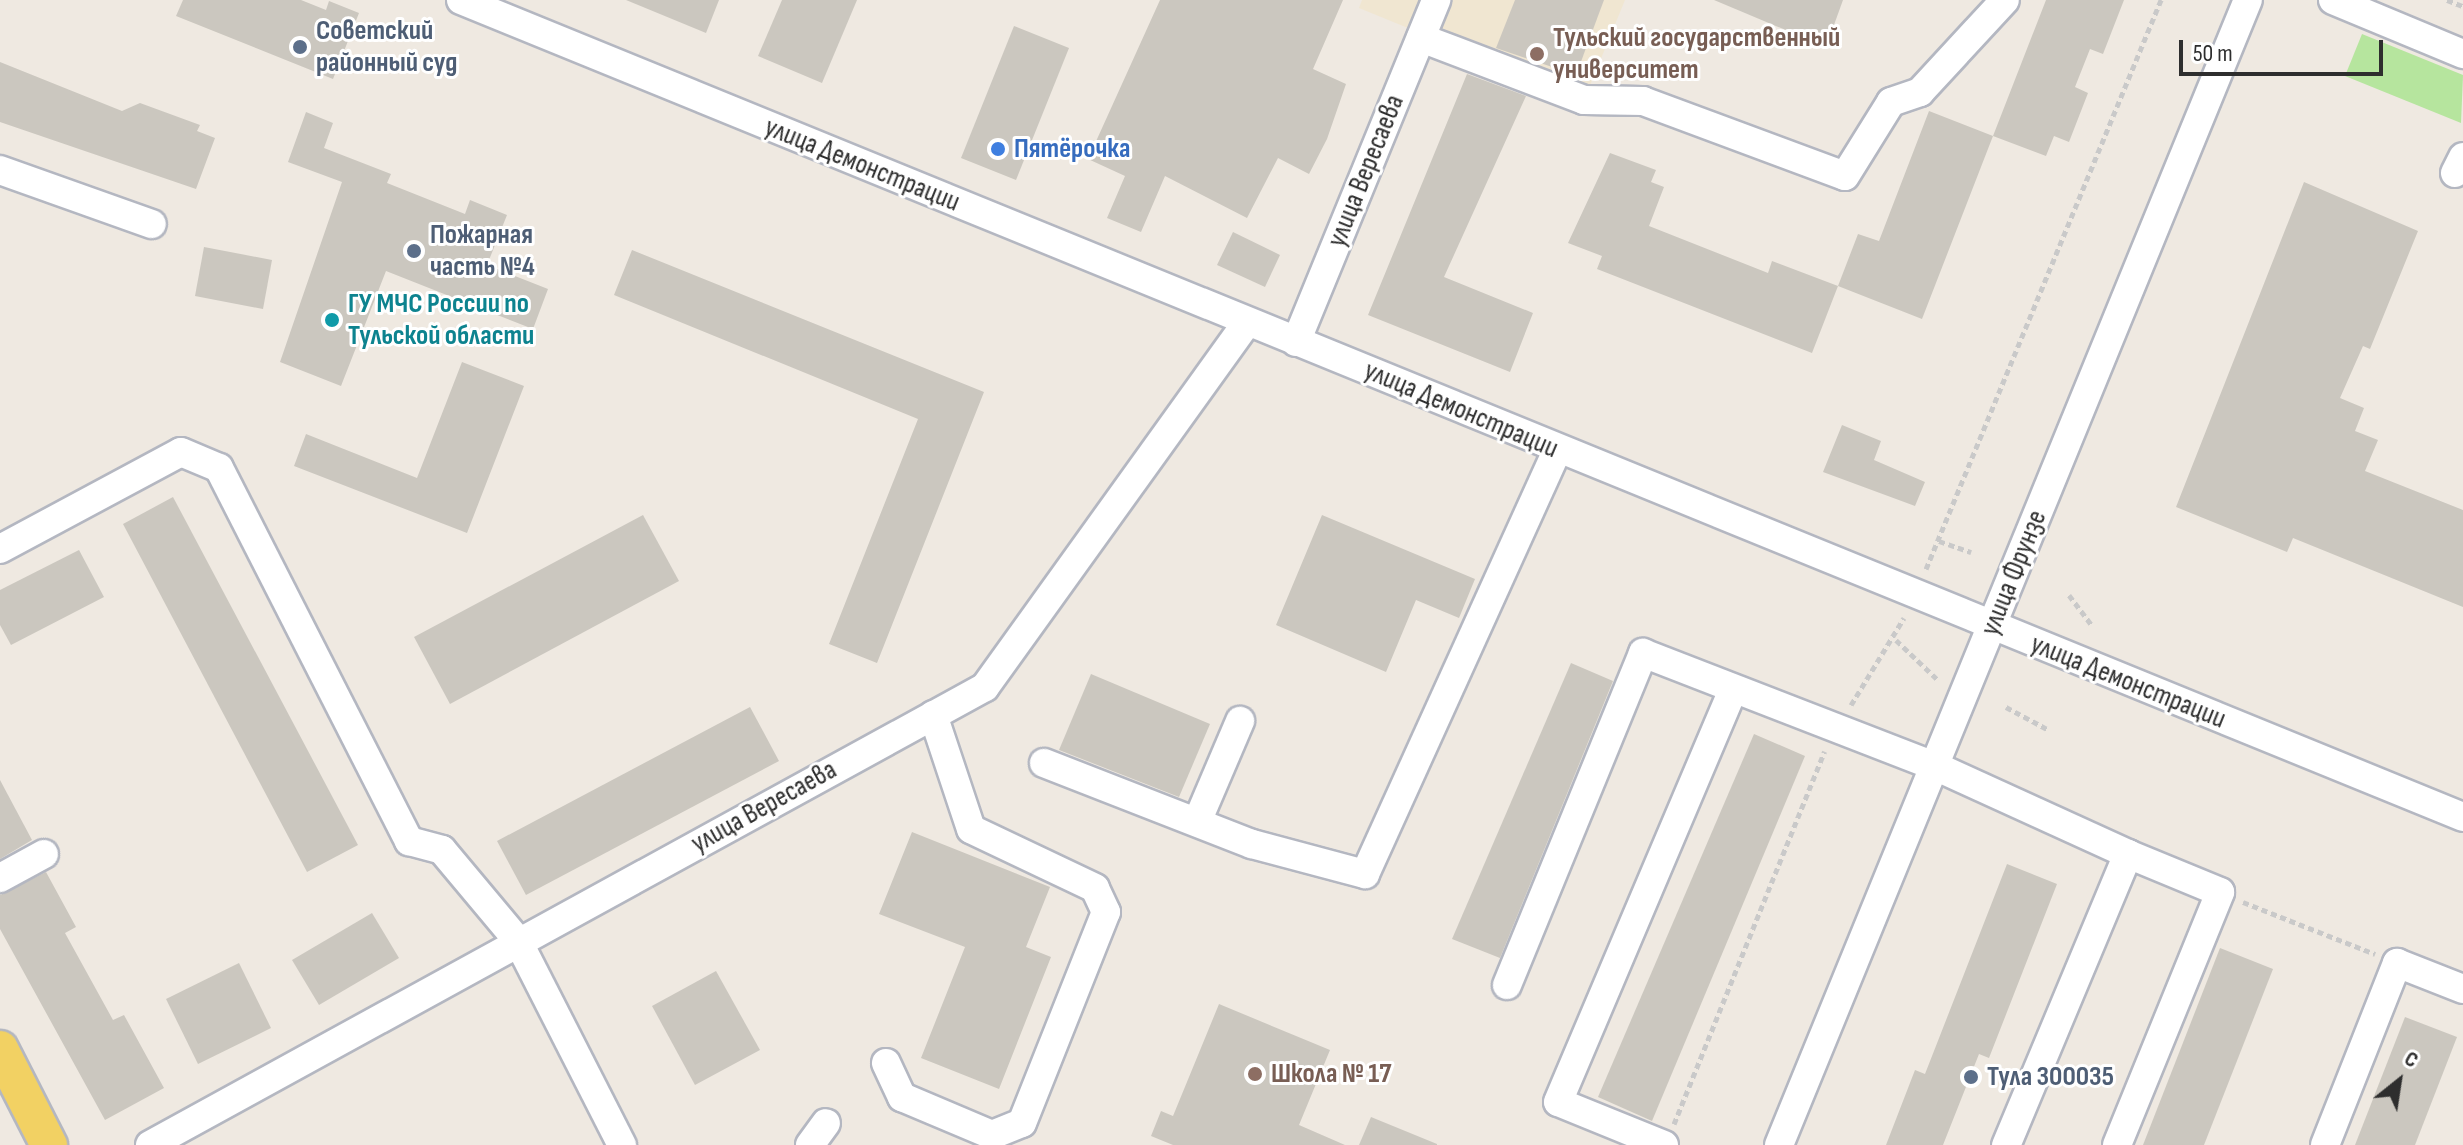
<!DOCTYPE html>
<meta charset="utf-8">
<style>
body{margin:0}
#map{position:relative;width:2463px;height:1145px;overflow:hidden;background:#efe9e1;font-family:"Sofia Sans Condensed",sans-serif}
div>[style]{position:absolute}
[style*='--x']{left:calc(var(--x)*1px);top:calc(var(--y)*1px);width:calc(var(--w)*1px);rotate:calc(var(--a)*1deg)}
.education>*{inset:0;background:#f0e6d1}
.green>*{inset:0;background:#b6e59e}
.building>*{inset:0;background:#cbc7bf}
.path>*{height:5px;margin-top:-2.5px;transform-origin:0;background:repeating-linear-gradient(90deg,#c9c9c9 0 6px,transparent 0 10px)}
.roads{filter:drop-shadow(2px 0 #b4b7c1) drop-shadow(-2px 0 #b4b7c1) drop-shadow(0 2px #b4b7c1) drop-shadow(0 -2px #b4b7c1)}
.minor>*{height:28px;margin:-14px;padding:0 14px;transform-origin:14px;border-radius:14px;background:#fff}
.major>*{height:36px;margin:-18px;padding:0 18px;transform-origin:18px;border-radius:18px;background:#f2d163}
.dots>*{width:22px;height:22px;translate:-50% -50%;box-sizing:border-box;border:4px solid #fff;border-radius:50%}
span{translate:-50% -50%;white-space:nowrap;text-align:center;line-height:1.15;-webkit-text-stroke:6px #fff;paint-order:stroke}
.service-label{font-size:28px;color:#4e5e75;font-weight:700}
.left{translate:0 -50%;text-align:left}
.education-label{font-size:28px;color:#785e54;font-weight:700}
.shop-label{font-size:28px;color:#366cbe;font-weight:700}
.street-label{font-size:28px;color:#2e2e2e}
.culture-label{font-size:28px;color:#0d838f;font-weight:700}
.north{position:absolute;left:2359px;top:1041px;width:80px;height:80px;-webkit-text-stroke:6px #fff;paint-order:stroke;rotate:30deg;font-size:22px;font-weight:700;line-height:32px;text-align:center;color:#2e2e2e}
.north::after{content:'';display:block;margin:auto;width:28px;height:36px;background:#2e2e2e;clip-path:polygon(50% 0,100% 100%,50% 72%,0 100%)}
.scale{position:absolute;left:2179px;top:40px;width:204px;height:36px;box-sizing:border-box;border:4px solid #2e2e2e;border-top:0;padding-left:10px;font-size:24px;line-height:28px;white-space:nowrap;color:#2e2e2e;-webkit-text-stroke:6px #fff;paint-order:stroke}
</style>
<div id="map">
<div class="education">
<div style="clip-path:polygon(1362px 0,1625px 0,1584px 100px,1359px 8px)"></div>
</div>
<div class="green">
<div style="clip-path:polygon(2362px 34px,2463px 75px,2461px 123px,2345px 76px)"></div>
</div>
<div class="building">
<div style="clip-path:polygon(183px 0,301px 0,326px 10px,329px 1px,359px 13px,333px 79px,176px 16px)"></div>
<div style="clip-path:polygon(626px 0,719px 0,706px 33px)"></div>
<div style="clip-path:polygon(782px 0,857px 0,822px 83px,758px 56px)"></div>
<div style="clip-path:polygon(1160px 0,1343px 0,1313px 69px,1346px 84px,1327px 139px,1309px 174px,1278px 158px,1247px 218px,1165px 176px,1141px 232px,1107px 218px,1125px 176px,1088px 159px)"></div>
<div style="clip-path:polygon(1515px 0,1604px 0,1576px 75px,1496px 48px)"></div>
<div style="clip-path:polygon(1714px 0,1843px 0,1826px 47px)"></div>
<div style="clip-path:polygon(2046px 0,2124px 0,2103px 54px,2090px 49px,2075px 87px,2088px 93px,2069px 142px,2054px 136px,2046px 156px,1993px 136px)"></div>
<div style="clip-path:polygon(1014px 26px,1069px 48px,1016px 180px,961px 158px)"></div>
<div style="clip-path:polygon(0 62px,122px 111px,140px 103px,200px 125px,197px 131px,215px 138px,196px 189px,0 122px)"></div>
<div style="clip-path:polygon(1467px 74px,1526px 96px,1444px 277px,1533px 313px,1510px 372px,1368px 315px)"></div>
<div style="clip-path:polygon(1929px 111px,1993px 136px,1922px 319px,1838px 286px,1858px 234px,1879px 241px)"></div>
<div style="clip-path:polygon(306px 112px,333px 123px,324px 148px,391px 174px,387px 183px,465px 214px,470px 200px,507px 215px,487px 265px,548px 289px,533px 329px,386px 271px,341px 386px,280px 362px,342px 182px,288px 162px)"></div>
<div style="clip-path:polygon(1610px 153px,1656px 170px,1651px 182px,1664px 187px,1649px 226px,1768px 273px,1772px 261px,1838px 286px,1812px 353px,1597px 269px,1602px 256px,1568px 243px)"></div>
<div style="clip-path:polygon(2304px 182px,2418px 231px,2370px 349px,2363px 346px,2340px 398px,2364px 408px,2355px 431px,2378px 440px,2365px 471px,2463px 510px,2463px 607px,2293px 538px,2287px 552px,2176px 507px)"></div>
<div style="clip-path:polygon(1233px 232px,1280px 255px,1265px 287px,1217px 265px)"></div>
<div style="clip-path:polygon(204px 247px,272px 260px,263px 309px,195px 296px)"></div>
<div style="clip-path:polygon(632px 250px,984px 392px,877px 663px,829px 644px,918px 419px,614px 295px)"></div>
<div style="clip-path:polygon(462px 362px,524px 386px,467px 533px,294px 466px,306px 434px,417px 478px)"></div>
<div style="clip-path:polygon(1842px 425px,1881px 441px,1874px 460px,1925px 482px,1915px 506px,1823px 472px)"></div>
<div style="clip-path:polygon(173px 497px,358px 845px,307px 872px,123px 524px)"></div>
<div style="clip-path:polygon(643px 515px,679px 581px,450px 704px,414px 637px)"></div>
<div style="clip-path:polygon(1322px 515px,1475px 579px,1459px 618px,1416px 600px,1386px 672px,1276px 625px)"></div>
<div style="clip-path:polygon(79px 550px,104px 597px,11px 645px,0 625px,0 590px)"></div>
<div style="clip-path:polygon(1571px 663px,1613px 681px,1500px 958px,1452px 939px)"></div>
<div style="clip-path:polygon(1091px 674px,1210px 724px,1179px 797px,1059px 750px)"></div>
<div style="clip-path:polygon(750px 707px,779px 761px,526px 895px,497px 841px)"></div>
<div style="clip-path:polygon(1754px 734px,1805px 756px,1652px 1121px,1598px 1097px)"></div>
<div style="clip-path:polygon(0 780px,32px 840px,0 859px)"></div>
<div style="clip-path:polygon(912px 832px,1050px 887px,1026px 947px,1051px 957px,999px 1089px,921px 1058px,965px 947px,879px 914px)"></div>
<div style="clip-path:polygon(2007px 864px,2057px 884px,1989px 1058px,1979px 1054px,1943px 1145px,1886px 1145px,1915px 1070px,1925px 1074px)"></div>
<div style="clip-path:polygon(46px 872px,76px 927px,65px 933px,113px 1020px,124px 1015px,164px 1088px,105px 1120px,0 929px,0 895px)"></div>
<div style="clip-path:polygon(372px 913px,399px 958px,319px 1005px,292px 960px)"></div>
<div style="clip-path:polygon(2220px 948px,2273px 969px,2204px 1145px,2143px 1145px)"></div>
<div style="clip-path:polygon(239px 963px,271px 1028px,198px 1064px,166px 999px)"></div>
<div style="clip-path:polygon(716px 971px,760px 1050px,695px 1085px,652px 1006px)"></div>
<div style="clip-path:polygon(1219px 1004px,1330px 1050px,1299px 1125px,1345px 1145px,1173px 1145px,1151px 1136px,1161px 1111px,1173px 1116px)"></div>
<div style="clip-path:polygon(2405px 1017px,2457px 1037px,2415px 1145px,2355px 1145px)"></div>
<div style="clip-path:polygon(1371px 1117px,1437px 1144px,1437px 1145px,1359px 1145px)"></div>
</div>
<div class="path">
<div style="--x:2447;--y:0;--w:17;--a:21"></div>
<div style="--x:1939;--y:541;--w:34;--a:19"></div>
<div style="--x:1926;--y:569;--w:616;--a:-67.56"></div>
<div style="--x:2069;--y:595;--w:38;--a:53"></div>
<div style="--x:1896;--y:640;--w:58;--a:43.6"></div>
<div style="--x:1851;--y:705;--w:102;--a:-58.7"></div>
<div style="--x:2006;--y:707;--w:47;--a:28.2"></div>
<div style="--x:2243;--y:902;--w:142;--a:21.5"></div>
<div style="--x:1674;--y:1124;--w:402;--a:-68"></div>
</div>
<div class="roads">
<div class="minor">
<div style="--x:461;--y:0;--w:2162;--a:22.2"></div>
<div style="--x:2333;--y:0;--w:141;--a:22.6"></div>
<div style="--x:1421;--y:38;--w:174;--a:20.8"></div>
<div style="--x:1584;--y:100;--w:59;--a:1"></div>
<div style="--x:1643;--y:101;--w:215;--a:20.4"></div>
<div style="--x:1845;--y:176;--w:87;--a:-58.1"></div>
<div style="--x:1891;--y:102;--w:31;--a:-19"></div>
<div style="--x:1920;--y:92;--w:125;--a:-47.3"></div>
<div style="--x:0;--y:170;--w:161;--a:19.6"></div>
<div style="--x:2455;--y:173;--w:18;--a:-63"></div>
<div style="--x:1296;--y:342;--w:370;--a:-67.7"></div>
<div style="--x:0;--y:549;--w:205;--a:-28.2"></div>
<div style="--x:181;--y:452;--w:41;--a:22.8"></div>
<div style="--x:219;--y:468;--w:419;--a:63"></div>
<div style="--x:409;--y:841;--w:34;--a:15"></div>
<div style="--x:442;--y:850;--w:119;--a:50.1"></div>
<div style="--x:518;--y:941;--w:229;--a:63"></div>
<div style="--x:1044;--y:763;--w:223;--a:21.3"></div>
<div style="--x:1252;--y:844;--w:117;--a:14.9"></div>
<div style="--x:1365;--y:874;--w:465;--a:-65.6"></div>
<div style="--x:1197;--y:822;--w:110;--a:-66.9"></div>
<div style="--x:0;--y:878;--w:50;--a:-28.6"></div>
<div style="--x:1507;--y:985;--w:359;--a:-67.7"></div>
<div style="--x:1643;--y:653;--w:313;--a:21.2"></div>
<div style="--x:1935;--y:766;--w:212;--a:24.5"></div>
<div style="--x:2128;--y:854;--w:316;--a:112.7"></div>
<div style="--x:886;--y:1063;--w:38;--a:65"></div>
<div style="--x:902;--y:1097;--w:98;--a:22.9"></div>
<div style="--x:992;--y:1135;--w:32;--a:-22"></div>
<div style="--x:1022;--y:1123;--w:227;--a:-68.3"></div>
<div style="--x:1106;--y:912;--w:26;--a:-115"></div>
<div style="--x:1095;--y:888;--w:137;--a:-154.6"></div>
<div style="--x:971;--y:829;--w:120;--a:-108.4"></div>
<div style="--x:150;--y:1145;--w:952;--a:-28.74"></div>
<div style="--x:985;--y:687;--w:449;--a:-54.3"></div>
<div style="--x:810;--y:1145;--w:27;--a:-54"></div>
<div style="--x:1664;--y:1145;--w:114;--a:-157.9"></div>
<div style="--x:1558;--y:1102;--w:448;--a:-67"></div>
<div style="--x:1779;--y:1145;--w:1237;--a:-67.73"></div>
<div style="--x:2117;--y:1145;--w:273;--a:-67.8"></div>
<div style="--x:2220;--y:892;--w:100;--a:-157.6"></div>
<div style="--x:2325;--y:1145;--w:196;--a:-68.4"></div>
<div style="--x:2397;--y:963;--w:71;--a:21.5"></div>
</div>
<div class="major">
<div style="--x:0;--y:1049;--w:108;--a:63"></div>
</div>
</div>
<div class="dots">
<div style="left:300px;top:47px;background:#5c6f8a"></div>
<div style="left:1537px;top:54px;background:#8d6e63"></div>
<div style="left:998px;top:149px;background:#3f7fe0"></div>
<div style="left:414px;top:251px;background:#5c6f8a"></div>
<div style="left:332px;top:320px;background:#0f9aa8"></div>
<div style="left:1255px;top:1074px;background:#8d6e63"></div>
<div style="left:1971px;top:1077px;background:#5c6f8a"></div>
</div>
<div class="service-label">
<span class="left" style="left:316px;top:47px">Советский<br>районный суд</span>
<span class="left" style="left:430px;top:251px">Пожарная<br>часть №4</span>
<span class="left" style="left:1987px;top:1077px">Тула 300035</span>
</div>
<div class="education-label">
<span class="left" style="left:1553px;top:54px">Тульский государственный<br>университет</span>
<span class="left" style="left:1271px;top:1074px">Школа № 17</span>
</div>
<div class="shop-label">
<span class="left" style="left:1014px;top:149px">Пятёрочка</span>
</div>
<div class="street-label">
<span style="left:862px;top:165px;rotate:22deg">улица Демонстрации</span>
<span style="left:1366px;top:171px;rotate:-68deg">улица Вересаева</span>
<span style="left:1461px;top:410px;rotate:23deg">улица Демонстрации</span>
<span style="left:2014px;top:573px;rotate:-68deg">улица Фрунзе</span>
<span style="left:2128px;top:682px;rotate:22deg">улица Демонстрации</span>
<span style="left:764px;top:807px;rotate:-29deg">улица Вересаева</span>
</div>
<div class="culture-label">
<span class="left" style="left:348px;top:320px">ГУ МЧС России по<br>Тульской области</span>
</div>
<div class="north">С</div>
<div class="scale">50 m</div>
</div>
